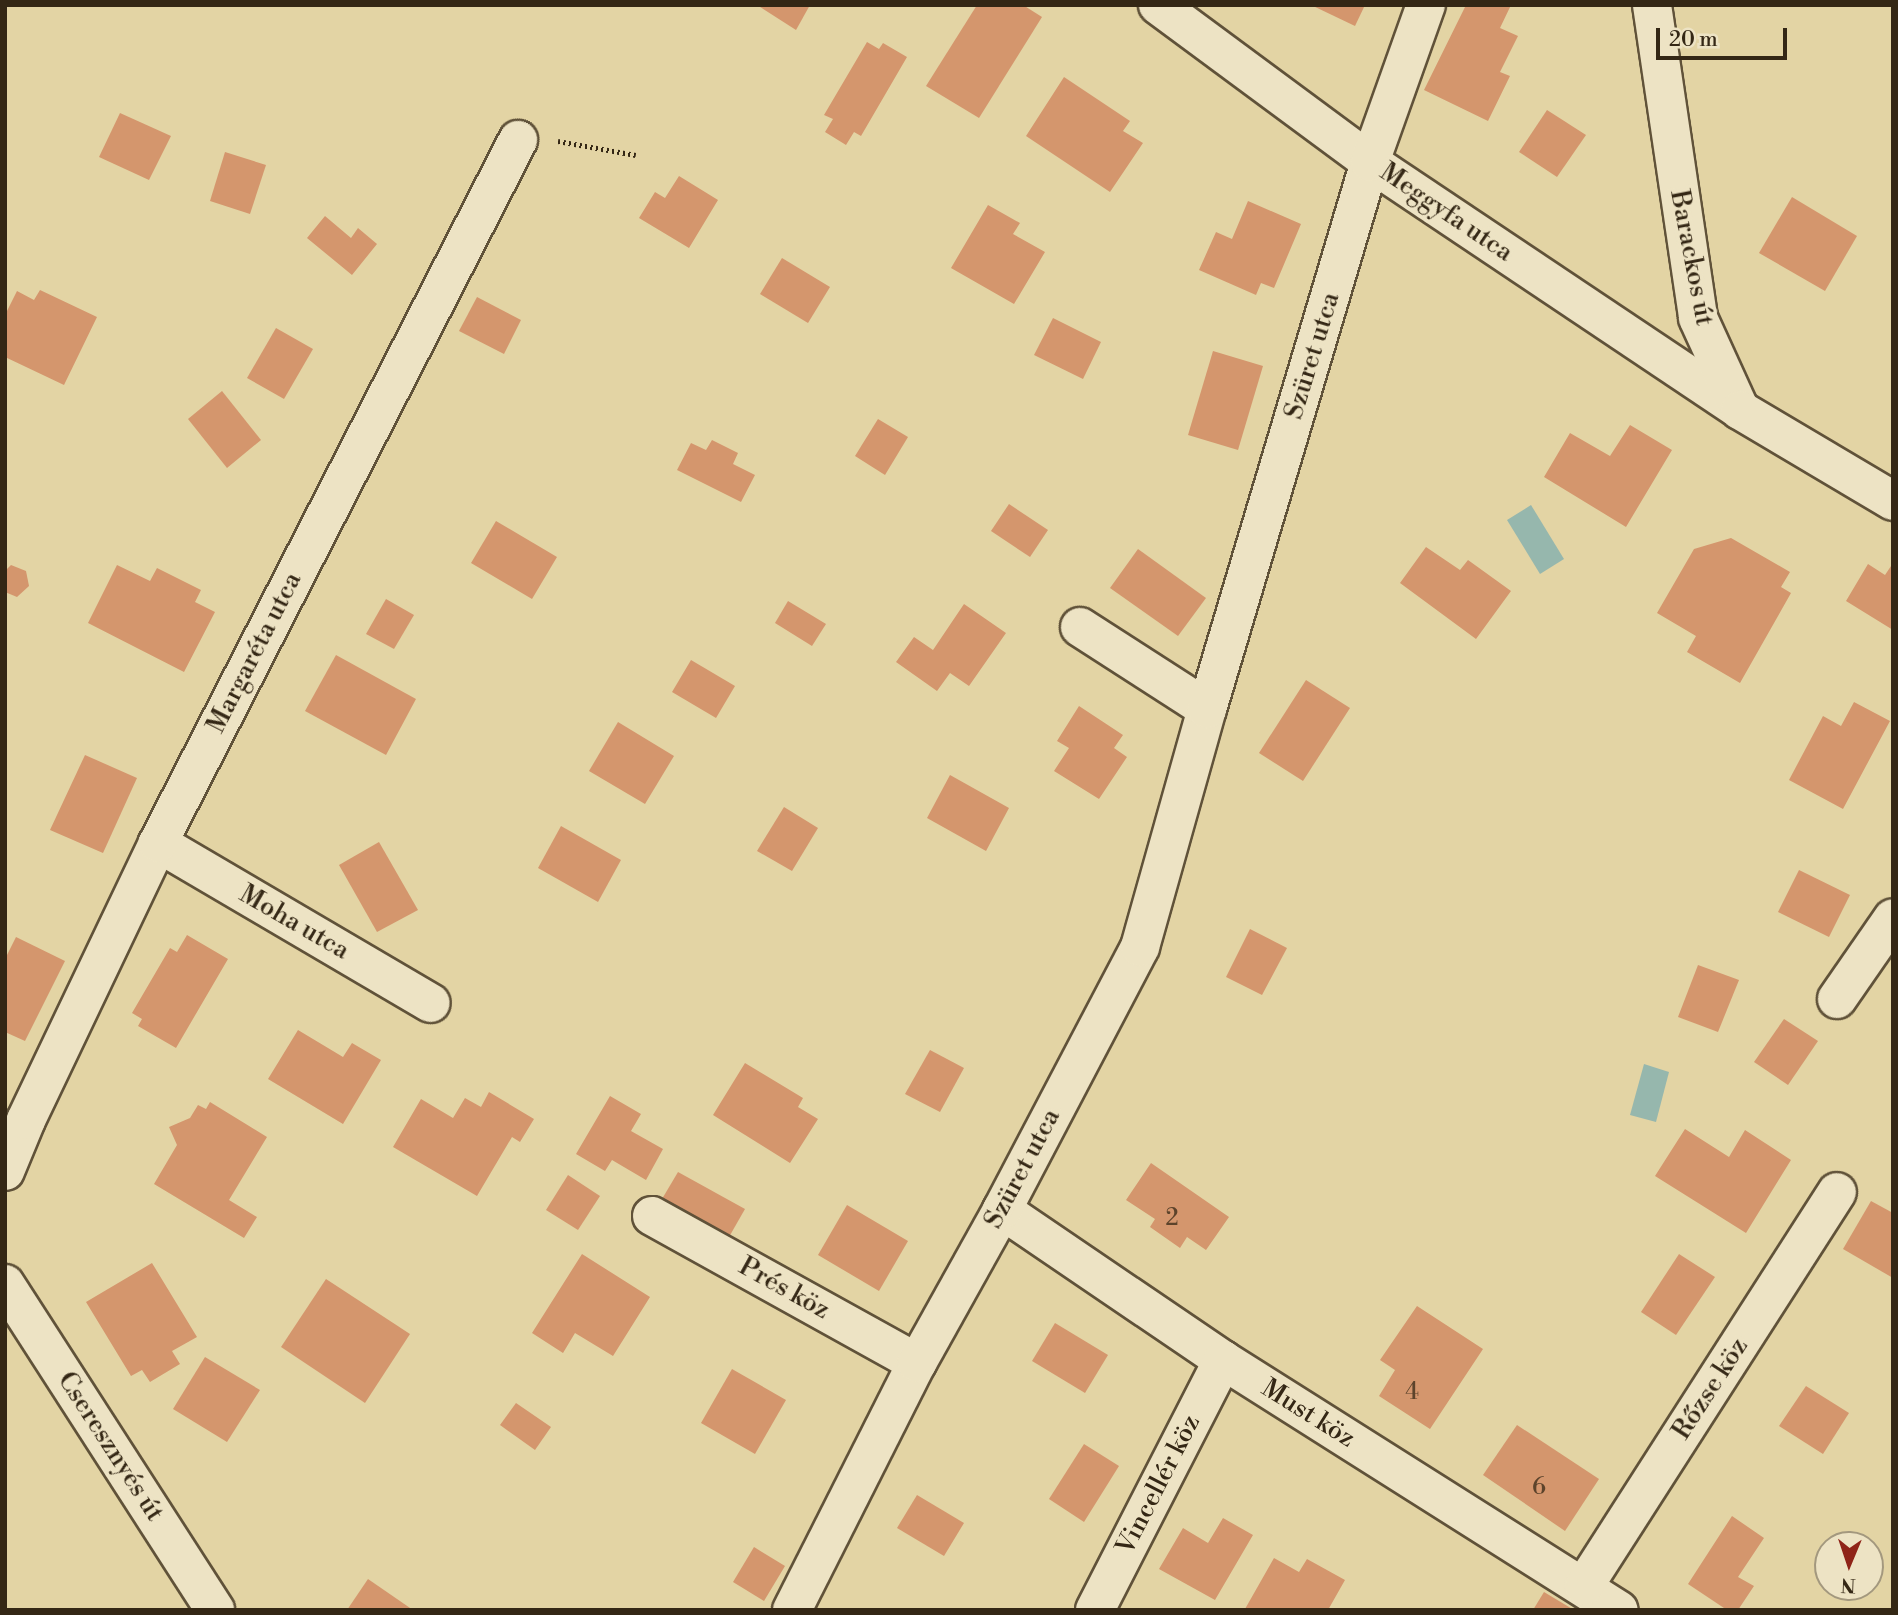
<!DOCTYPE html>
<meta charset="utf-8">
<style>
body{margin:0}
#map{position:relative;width:1898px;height:1615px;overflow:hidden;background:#e3d4a4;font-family:"Libre Bodoni",serif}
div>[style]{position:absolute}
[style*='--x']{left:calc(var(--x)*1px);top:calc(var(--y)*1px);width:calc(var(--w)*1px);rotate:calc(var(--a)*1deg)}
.water>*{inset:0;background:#96b7ad}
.building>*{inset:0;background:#d4966d}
.path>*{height:4.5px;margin-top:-2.25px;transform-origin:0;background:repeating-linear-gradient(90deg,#342715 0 2px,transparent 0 5.5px)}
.roads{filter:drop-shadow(2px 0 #605239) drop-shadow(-2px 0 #605239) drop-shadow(0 2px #605239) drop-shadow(0 -2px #605239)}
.minor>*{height:38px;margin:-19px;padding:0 19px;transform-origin:19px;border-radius:19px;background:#ede3c4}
.tertiary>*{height:38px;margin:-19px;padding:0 19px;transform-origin:19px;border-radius:19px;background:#ede3c4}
span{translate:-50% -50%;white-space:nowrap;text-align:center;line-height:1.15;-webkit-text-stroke:7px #ede3c4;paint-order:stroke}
.number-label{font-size:23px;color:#5c432b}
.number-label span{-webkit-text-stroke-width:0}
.street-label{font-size:26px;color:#342715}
.frame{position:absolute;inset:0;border:7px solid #342715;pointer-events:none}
.north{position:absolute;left:1814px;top:1531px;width:70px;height:70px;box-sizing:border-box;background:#ede3c4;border:2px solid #a3987e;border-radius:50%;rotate:182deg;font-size:19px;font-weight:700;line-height:28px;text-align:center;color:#342715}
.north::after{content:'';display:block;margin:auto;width:24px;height:32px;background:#8f2418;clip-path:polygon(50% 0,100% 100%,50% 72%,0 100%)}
.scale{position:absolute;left:1656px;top:28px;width:131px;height:32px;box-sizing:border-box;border:4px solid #342715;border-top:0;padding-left:9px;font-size:21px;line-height:24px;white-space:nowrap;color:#342715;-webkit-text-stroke:5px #ede3c4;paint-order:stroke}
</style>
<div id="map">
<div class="water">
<div style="clip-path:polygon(1531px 505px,1564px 559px,1540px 574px,1507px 520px)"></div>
<div style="clip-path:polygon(1644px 1064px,1669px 1072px,1656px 1122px,1630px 1115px)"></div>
</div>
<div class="building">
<div style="clip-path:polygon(757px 5px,810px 5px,796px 30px)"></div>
<div style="clip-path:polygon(977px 5px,1023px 5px,1042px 17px,979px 118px,926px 86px)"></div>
<div style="clip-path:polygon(1311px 5px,1365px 5px,1355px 26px)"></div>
<div style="clip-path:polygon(1466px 5px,1511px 5px,1500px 28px,1518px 36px,1500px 72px,1510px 76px,1488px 121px,1424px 90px)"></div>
<div style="clip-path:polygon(867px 42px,879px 49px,883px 43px,907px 57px,861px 136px,854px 132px,846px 145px,825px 132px,833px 119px,824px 115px)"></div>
<div style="clip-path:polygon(1064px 77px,1130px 121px,1123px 131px,1143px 143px,1110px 192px,1026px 136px)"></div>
<div style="clip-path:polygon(1547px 110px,1586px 135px,1557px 177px,1519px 152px)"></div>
<div style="clip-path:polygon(120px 113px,171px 136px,149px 180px,99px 157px)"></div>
<div style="clip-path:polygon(225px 152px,266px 165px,250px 214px,210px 201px)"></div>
<div style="clip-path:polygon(679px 176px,718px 200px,689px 248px,639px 218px,655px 192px,665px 198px)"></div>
<div style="clip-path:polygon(1792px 197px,1857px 236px,1825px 291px,1759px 253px)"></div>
<div style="clip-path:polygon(1248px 201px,1301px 224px,1274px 288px,1261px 283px,1256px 295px,1199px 270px,1216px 232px,1232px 239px)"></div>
<div style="clip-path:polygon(988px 205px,1020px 223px,1013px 234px,1045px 252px,1014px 304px,951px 268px)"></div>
<div style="clip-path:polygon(325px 216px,351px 238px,358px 228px,377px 244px,352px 275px,307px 238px)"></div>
<div style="clip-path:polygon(782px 258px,830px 287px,808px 323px,760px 294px)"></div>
<div style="clip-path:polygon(40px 290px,97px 317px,64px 385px,5px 357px,5px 315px,17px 291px,34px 300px)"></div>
<div style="clip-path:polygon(477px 297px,521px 320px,504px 354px,459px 331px)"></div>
<div style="clip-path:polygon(1053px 318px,1101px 342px,1083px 379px,1034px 355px)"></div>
<div style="clip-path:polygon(276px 328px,313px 349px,284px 399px,247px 378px)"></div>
<div style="clip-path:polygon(1213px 351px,1263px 366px,1238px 450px,1188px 435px)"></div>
<div style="clip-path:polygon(222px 391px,261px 440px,227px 468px,188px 419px)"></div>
<div style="clip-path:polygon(878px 419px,908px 437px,885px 475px,855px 456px)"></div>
<div style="clip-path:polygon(1630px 425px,1672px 450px,1626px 527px,1544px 477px,1570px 433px,1610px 456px)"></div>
<div style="clip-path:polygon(712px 440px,738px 453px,733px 464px,755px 475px,741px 502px,677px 470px,691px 443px,706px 450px)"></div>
<div style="clip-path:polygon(1009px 504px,1048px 530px,1030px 557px,991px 531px)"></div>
<div style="clip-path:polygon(496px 521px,557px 557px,532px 599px,471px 563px)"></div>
<div style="clip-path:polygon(1731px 538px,1790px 572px,1781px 587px,1791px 593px,1740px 683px,1687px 652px,1696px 636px,1657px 613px,1694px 549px)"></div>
<div style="clip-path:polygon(1426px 547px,1460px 570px,1468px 560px,1511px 591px,1476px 639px,1400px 583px)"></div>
<div style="clip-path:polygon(1138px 549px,1206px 598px,1178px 636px,1110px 588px)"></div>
<div style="clip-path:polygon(1893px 563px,1893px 630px,1846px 601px,1868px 564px,1885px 575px)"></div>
<div style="clip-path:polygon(11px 565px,26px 571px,29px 586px,17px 597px,5px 592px,5px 571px)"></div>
<div style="clip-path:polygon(117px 565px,150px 581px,157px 568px,201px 590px,195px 602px,215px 612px,184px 672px,88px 623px)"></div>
<div style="clip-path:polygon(386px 599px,414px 615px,394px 649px,366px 634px)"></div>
<div style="clip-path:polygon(788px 601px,826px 624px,812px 646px,775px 623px)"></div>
<div style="clip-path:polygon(964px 604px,1006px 633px,969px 686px,950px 673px,937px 691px,896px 662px,914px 637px,933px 650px)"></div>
<div style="clip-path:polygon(336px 655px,416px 699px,386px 755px,305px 711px)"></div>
<div style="clip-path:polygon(691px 660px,735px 686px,716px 718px,672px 692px)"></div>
<div style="clip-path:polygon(1306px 680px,1350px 708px,1303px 781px,1259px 753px)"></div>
<div style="clip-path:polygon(1854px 702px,1890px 721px,1843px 809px,1789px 780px,1823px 716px,1841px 726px)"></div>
<div style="clip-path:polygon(1079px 706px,1123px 735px,1114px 748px,1127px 757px,1099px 799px,1054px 771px,1069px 748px,1057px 741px)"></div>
<div style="clip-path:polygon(618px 722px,674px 756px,645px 804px,589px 771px)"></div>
<div style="clip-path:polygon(85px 755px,137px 778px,103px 853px,50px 830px)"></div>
<div style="clip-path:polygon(950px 775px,1009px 808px,986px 851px,927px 818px)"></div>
<div style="clip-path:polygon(784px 807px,818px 828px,792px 871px,757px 851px)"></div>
<div style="clip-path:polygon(561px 826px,621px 860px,598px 902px,538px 868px)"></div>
<div style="clip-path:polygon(379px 842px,418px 910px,377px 932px,339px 865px)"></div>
<div style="clip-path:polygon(1799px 870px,1850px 895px,1829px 937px,1778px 912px)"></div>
<div style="clip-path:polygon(1250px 929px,1287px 948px,1262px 995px,1226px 977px)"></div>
<div style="clip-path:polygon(187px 935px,228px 959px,176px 1048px,138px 1026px,142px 1019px,132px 1013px,170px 948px,177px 952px)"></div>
<div style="clip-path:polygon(16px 937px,65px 961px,25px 1041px,5px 1032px,5px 959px)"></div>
<div style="clip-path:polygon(1698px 965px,1739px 980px,1718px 1032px,1678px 1017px)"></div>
<div style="clip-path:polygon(1784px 1019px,1818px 1041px,1788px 1085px,1754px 1062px)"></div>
<div style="clip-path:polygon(298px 1030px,343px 1057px,352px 1043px,381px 1060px,343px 1124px,268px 1079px)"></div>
<div style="clip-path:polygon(930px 1050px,964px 1068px,940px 1112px,905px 1094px)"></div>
<div style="clip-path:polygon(745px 1063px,803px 1098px,798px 1107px,818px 1119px,790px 1163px,713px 1115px)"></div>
<div style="clip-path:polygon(489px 1092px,534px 1119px,520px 1142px,512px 1137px,477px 1196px,393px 1147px,421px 1099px,453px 1118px,465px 1098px,481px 1107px)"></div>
<div style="clip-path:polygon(610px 1096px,641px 1114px,631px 1131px,663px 1149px,646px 1180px,612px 1160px,605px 1171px,576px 1154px)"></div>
<div style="clip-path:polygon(210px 1102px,267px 1137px,229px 1200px,257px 1217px,244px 1238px,154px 1184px,177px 1145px,169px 1127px,190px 1118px,198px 1105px,206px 1109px)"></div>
<div style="clip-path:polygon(1685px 1129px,1729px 1157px,1745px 1130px,1791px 1160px,1746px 1233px,1655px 1176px)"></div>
<div style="clip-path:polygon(1151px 1163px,1229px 1217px,1206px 1250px,1187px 1237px,1180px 1248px,1150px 1227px,1155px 1219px,1126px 1200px)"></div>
<div style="clip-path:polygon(678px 1172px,745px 1209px,729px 1237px,662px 1199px)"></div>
<div style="clip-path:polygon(568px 1175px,600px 1196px,578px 1230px,546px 1210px)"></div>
<div style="clip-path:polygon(1871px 1201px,1893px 1213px,1893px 1278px,1843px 1249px)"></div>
<div style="clip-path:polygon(847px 1205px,908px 1241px,879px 1291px,818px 1255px)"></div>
<div style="clip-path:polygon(582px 1254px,650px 1297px,613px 1356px,575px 1333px,563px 1353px,532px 1333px)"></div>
<div style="clip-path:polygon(1679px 1254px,1715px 1277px,1676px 1335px,1641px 1312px)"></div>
<div style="clip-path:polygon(152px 1263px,197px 1337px,172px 1351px,180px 1364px,150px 1382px,142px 1370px,131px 1376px,86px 1302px)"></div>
<div style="clip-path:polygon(326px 1279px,410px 1334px,365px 1403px,281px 1347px)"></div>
<div style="clip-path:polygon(1417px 1306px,1483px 1349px,1430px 1429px,1379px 1396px,1395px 1370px,1380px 1360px)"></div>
<div style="clip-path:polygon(1055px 1323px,1108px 1355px,1085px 1393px,1032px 1361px)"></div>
<div style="clip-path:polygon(205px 1357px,260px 1390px,227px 1442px,173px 1409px)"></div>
<div style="clip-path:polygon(732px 1369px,786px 1400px,755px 1454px,701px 1423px)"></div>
<div style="clip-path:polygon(1806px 1386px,1849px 1413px,1823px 1454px,1779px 1426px)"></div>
<div style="clip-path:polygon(516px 1403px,551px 1427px,535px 1450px,500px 1425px)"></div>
<div style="clip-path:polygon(1517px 1425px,1599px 1479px,1565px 1531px,1483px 1475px)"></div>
<div style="clip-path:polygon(1084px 1444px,1119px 1466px,1084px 1522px,1049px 1499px)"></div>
<div style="clip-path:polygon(917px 1495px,964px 1523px,944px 1556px,897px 1528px)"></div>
<div style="clip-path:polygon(1732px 1516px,1764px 1538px,1738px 1577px,1754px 1586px,1738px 1610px,1727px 1610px,1688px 1584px)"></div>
<div style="clip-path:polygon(1223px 1518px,1253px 1535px,1215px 1600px,1159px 1569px,1183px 1528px,1208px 1543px)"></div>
<div style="clip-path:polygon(754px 1547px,785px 1566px,764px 1601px,733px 1582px)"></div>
<div style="clip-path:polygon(1274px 1558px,1299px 1572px,1307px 1559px,1345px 1580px,1328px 1610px,1245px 1609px)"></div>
<div style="clip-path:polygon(368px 1579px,413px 1610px,347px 1610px)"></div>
<div style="clip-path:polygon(1544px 1592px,1574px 1610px,1533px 1610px)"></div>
</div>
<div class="path">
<div style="--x:558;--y:141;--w:79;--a:10.2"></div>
</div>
<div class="roads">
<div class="minor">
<div style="--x:1158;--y:5;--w:264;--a:36.5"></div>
<div style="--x:1370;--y:162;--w:445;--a:33.8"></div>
<div style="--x:1080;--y:627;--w:151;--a:32.8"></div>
<div style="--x:158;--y:843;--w:316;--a:30.4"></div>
<div style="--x:1837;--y:999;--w:98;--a:-55.3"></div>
<div style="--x:5;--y:1171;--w:55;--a:-67.6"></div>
<div style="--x:26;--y:1120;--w:307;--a:-64.5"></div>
<div style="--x:158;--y:843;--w:790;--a:-62.88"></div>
<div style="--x:1002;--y:1210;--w:267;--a:34.2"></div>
<div style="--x:1223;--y:1360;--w:468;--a:32.3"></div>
<div style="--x:652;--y:1216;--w:303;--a:29"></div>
<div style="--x:5;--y:1284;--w:388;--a:57.2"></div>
<div style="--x:1584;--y:1586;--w:468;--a:-57.3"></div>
<div style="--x:792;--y:1610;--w:277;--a:-63.2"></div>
<div style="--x:917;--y:1363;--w:175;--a:-60.9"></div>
<div style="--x:1002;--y:1210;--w:297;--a:-62.3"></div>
<div style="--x:1140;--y:947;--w:247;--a:-74.3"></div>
<div style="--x:1207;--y:709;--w:571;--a:-73.41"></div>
<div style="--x:1370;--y:162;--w:167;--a:-70.4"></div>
<div style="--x:1095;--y:1610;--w:281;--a:-62.9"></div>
</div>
<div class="tertiary">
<div style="--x:1652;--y:5;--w:316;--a:81.6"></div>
<div style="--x:1698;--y:318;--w:101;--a:65.5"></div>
<div style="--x:1740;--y:410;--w:178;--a:30.7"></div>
</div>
</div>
<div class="number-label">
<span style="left:1172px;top:1218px">2</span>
<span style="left:1412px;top:1392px">4</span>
<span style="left:1539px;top:1487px">6</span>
</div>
<div class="street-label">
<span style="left:1446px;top:213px;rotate:34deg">Meggyfa utca</span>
<span style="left:1691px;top:258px;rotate:79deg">Barackos út</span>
<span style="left:1313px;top:356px;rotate:-73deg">Szüret utca</span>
<span style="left:255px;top:653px;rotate:-63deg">Margaréta utca</span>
<span style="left:294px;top:923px;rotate:30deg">Moha utca</span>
<span style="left:1023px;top:1169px;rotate:-62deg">Szüret utca</span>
<span style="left:784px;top:1289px;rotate:29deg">Prés köz</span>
<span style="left:1711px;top:1389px;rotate:-57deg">Rőzse köz</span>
<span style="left:1308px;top:1414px;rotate:32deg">Must köz</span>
<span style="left:110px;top:1447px;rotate:57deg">Cseresznyés út</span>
<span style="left:1159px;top:1485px;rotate:-63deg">Vincellér köz</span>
</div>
<div class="frame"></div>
<div class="north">N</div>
<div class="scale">20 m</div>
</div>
